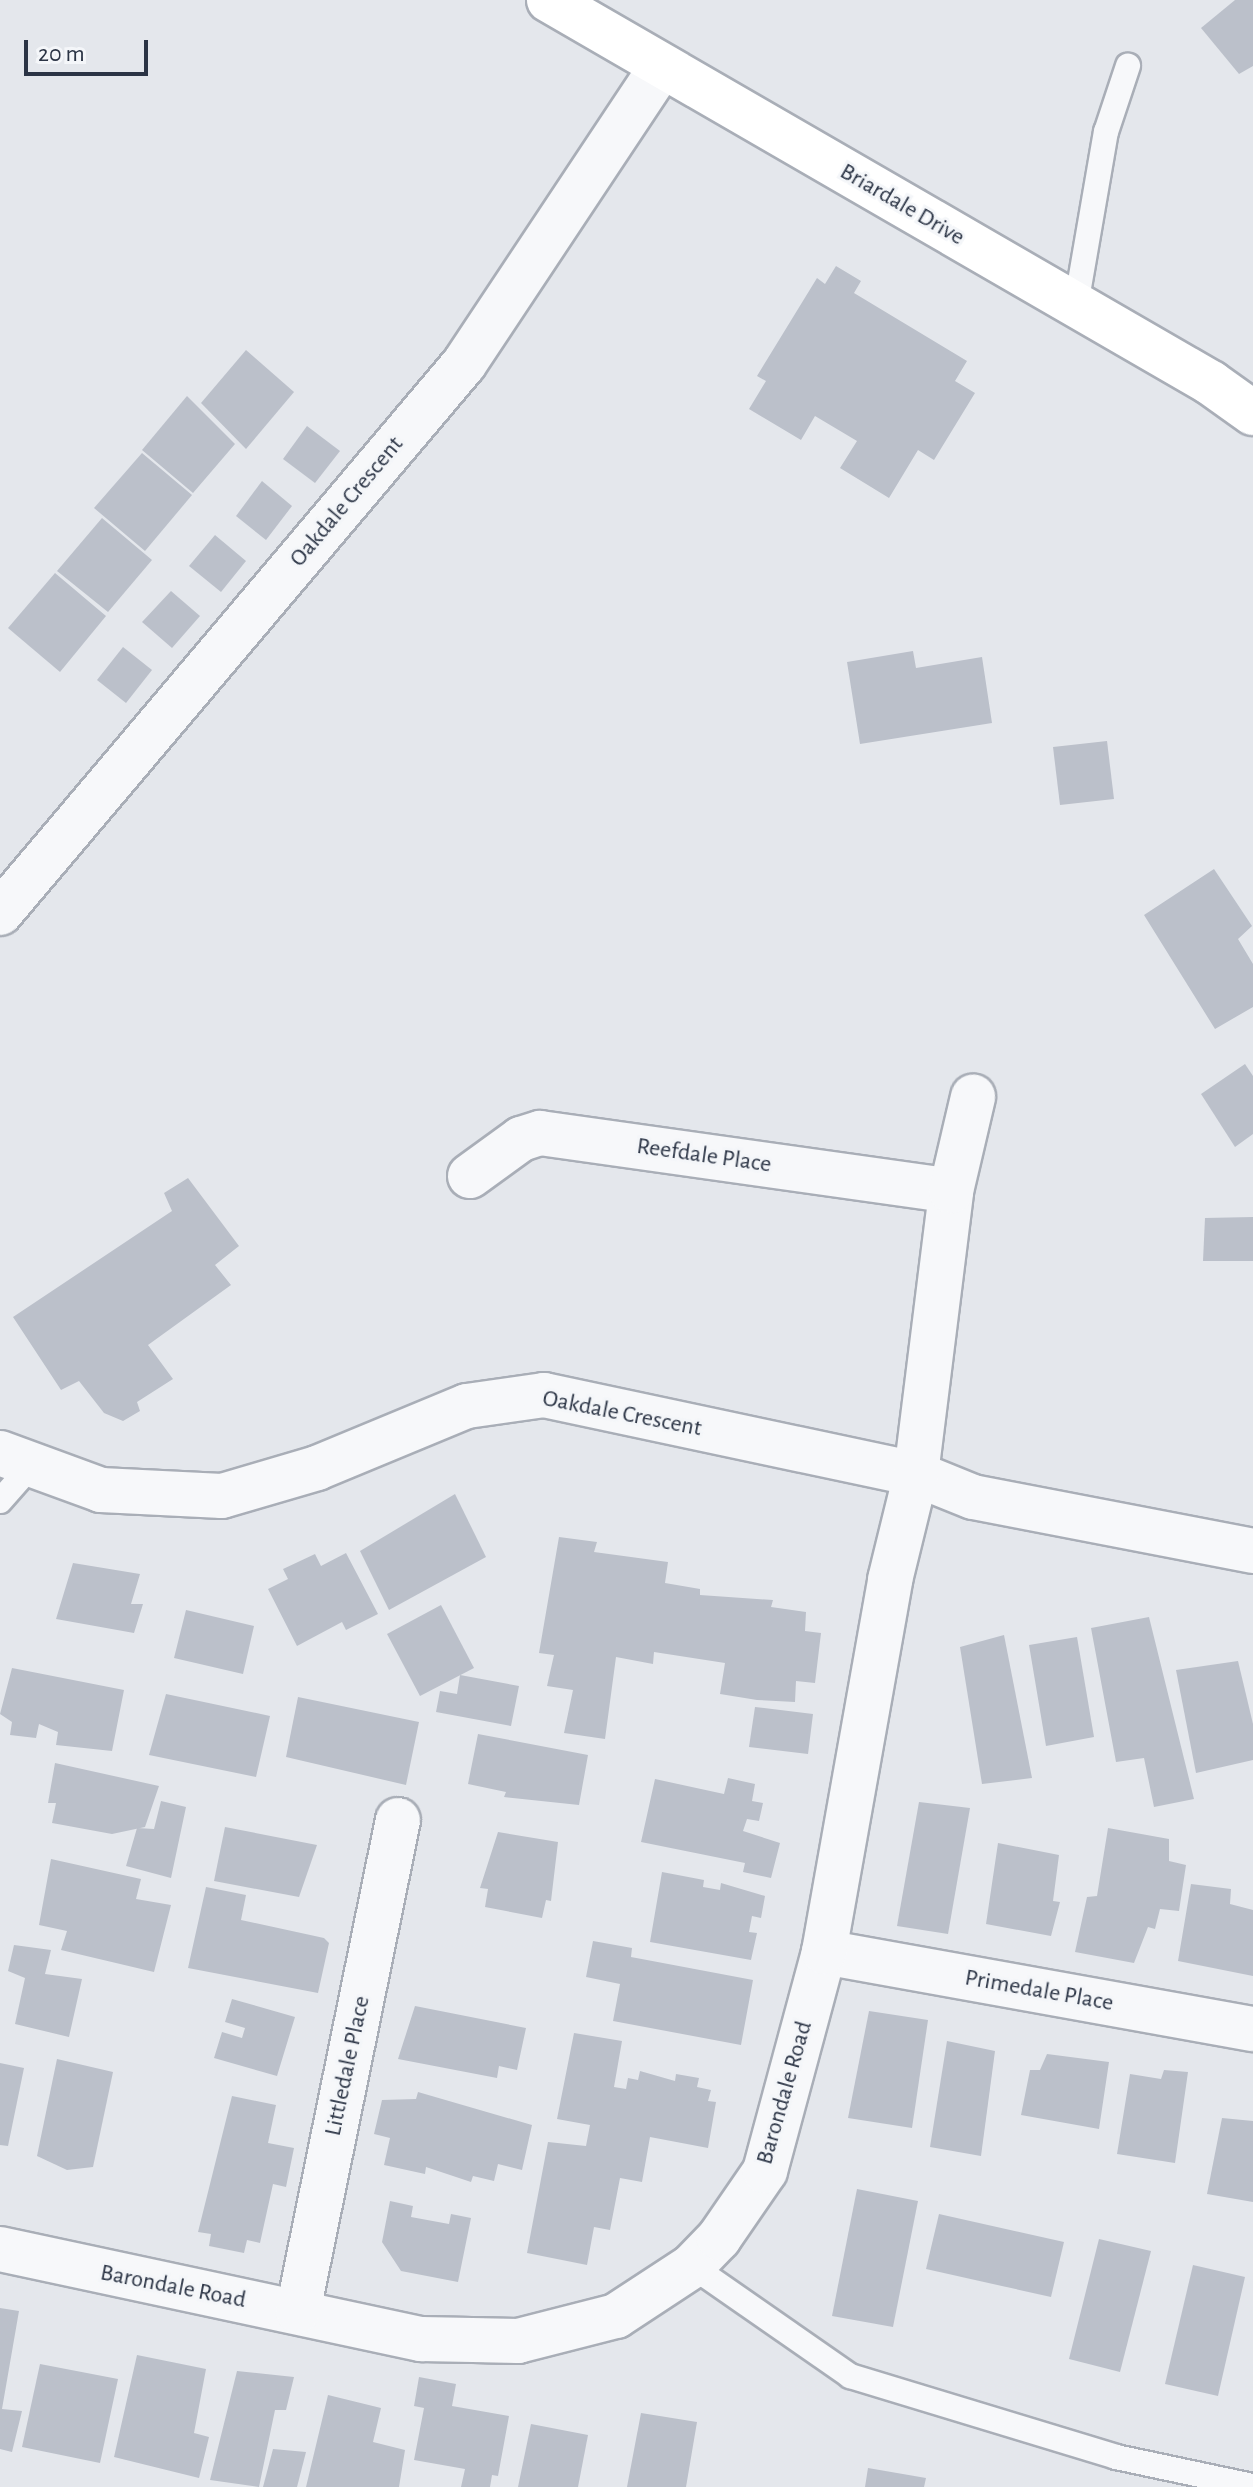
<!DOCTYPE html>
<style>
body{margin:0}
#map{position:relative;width:1253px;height:2487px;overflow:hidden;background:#e4e7ec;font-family:"Alegreya Sans",sans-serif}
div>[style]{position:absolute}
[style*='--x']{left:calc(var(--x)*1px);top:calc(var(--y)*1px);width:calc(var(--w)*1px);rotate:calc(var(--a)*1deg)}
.building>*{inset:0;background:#bbc0ca}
.roads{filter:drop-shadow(2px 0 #a9aeb7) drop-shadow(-2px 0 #a9aeb7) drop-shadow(0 2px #a9aeb7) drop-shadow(0 -2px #a9aeb7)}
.lane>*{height:24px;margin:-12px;padding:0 12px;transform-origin:12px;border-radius:12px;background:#f7f8fa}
.street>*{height:44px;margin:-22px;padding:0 22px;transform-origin:22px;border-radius:22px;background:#f7f8fa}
.secondary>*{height:44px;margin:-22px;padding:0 22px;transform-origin:22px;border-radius:22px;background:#fff}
span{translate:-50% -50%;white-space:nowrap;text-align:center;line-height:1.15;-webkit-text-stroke:6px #f4f6f9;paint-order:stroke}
.street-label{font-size:24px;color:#2b3445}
.scale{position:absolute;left:24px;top:40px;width:124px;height:36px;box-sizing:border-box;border:4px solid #2b3445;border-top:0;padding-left:10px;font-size:24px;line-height:28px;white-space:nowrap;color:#2b3445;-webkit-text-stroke:6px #f4f6f9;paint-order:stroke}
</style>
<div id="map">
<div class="building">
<div style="clip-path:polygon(1235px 0,1253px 0,1253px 66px,1239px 74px,1201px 28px)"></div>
<div style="clip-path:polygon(836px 266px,861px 281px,854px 293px,967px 361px,955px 381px,975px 393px,934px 460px,918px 450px,889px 498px,840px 468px,857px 441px,815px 416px,801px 440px,749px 409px,766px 381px,757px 376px,817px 278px,825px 284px)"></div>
<div style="clip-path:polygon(246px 350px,294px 392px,246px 449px,201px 403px)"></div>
<div style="clip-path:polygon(187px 396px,235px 444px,193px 493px,142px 450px)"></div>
<div style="clip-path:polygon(307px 426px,340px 451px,315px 483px,283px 459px)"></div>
<div style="clip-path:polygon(142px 453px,192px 495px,145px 551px,94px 508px)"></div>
<div style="clip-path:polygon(262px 481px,292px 506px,266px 540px,236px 516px)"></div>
<div style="clip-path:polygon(102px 518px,152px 560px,108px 612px,57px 571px)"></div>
<div style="clip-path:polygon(215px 535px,246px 561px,221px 592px,189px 566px)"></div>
<div style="clip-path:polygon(55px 573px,106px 616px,60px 672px,8px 628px)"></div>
<div style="clip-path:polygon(171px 591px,200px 616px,172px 648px,142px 622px)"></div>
<div style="clip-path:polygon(123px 647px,152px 670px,126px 703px,97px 680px)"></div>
<div style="clip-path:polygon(913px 651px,916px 668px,982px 657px,992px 723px,860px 744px,847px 662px)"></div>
<div style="clip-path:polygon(1107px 741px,1114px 799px,1060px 805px,1053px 747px)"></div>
<div style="clip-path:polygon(1214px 869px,1252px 926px,1238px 939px,1253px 964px,1253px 1007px,1215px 1029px,1144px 915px)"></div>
<div style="clip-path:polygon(1245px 1064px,1253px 1076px,1253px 1134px,1235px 1147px,1201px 1094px)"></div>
<div style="clip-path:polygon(188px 1178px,239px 1246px,215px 1265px,231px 1285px,148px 1345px,173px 1379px,137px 1402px,140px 1411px,123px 1421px,104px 1413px,79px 1381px,61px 1390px,13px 1317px,172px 1211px,164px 1193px)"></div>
<div style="clip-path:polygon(1253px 1217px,1253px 1261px,1203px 1261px,1205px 1218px)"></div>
<div style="clip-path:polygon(455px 1494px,486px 1557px,389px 1610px,360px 1551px)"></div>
<div style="clip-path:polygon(559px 1537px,597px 1542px,594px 1552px,668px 1562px,665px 1583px,700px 1589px,700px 1595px,773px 1600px,771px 1607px,806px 1612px,805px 1631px,821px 1633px,815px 1683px,796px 1681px,795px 1702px,757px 1700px,720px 1694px,725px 1663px,654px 1652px,653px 1664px,616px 1657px,605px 1739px,564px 1733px,573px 1690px,547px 1686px,554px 1655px,539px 1653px)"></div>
<div style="clip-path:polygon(346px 1553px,378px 1614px,346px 1630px,342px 1622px,297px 1646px,268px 1589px,288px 1579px,283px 1569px,315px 1554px,321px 1566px)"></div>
<div style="clip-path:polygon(73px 1563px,140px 1574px,131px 1604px,143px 1604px,134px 1633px,56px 1619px)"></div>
<div style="clip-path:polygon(441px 1605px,474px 1668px,420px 1696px,387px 1634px)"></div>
<div style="clip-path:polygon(186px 1610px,254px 1626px,243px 1674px,174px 1658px)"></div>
<div style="clip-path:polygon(1149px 1617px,1194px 1799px,1154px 1807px,1144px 1758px,1116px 1762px,1091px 1628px)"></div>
<div style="clip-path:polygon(1004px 1635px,1032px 1778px,982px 1784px,960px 1647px)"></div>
<div style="clip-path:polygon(1077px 1637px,1094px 1737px,1046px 1746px,1029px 1645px)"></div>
<div style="clip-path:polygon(1238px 1661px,1253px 1724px,1253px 1760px,1196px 1773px,1176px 1670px)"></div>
<div style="clip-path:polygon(12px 1668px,124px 1690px,112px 1751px,56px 1745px,58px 1732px,39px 1724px,36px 1738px,10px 1735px,12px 1722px,0 1714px)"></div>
<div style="clip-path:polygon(460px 1675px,519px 1686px,511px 1726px,436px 1712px,440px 1691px,457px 1694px)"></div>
<div style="clip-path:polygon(166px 1694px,270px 1716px,256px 1777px,149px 1755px)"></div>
<div style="clip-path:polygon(298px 1697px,419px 1722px,406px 1785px,286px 1757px)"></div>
<div style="clip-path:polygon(755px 1707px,813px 1714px,808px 1754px,749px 1747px)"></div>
<div style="clip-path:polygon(478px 1734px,588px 1755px,579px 1805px,504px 1797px,506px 1792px,468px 1784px)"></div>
<div style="clip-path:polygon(55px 1763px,159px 1786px,145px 1827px,112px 1834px,52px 1823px,56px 1803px,48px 1803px)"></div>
<div style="clip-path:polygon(728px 1778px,755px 1784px,752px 1801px,763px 1803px,759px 1821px,747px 1819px,743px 1831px,780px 1843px,771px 1878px,743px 1872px,745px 1863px,641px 1842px,655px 1779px,724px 1794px)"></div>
<div style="clip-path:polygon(161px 1801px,186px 1807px,171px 1878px,126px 1866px,137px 1828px,154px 1829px)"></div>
<div style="clip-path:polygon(919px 1802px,970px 1808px,948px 1934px,897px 1926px)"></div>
<div style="clip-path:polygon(225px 1827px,317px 1845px,299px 1897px,214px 1881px)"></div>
<div style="clip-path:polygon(1108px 1828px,1169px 1839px,1169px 1861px,1186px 1865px,1179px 1911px,1160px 1909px,1155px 1929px,1148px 1927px,1134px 1963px,1075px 1952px,1087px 1897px,1097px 1896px)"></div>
<div style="clip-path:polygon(498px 1832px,558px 1842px,551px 1901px,546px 1900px,542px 1918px,485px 1907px,488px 1889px,480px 1888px)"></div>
<div style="clip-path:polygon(998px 1843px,1059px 1855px,1053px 1901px,1060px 1902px,1051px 1936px,986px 1924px)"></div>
<div style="clip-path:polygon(51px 1859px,141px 1879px,136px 1899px,171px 1905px,154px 1972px,61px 1950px,67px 1931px,39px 1925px)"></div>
<div style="clip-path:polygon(662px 1872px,704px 1880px,703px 1887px,720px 1890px,721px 1883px,765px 1896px,761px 1918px,752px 1916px,749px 1932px,757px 1933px,751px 1960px,650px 1942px)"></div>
<div style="clip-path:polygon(1191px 1884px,1231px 1889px,1230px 1904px,1253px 1910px,1253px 1976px,1178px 1961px)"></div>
<div style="clip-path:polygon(206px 1887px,246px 1895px,241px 1920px,324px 1938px,329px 1943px,318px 1993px,188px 1968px)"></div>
<div style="clip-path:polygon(593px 1941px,632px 1948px,631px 1957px,753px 1980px,741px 2045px,613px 2021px,620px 1984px,586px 1977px)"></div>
<div style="clip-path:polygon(14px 1945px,51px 1950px,45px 1974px,82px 1979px,69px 2037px,15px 2024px,25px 1978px,8px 1971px)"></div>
<div style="clip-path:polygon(232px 1999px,295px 2017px,277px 2076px,214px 2058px,222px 2032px,242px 2038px,245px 2028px,225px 2022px)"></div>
<div style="clip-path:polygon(415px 2006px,526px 2028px,517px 2070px,499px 2066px,497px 2078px,398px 2059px)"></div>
<div style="clip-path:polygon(869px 2011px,928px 2020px,912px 2128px,848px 2118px)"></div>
<div style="clip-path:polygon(574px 2033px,622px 2041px,614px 2087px,626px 2089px,628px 2078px,638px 2080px,640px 2071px,675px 2081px,676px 2074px,699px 2078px,697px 2087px,711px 2090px,708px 2101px,716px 2102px,708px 2148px,650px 2137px,642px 2182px,620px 2178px,610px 2230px,594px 2227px,587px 2265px,527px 2253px,548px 2142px,586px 2146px,590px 2125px,557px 2119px)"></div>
<div style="clip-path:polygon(947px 2041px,995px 2051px,981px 2156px,930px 2147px)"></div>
<div style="clip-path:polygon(1047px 2054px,1109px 2062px,1099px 2129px,1021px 2115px,1030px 2070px,1040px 2070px)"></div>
<div style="clip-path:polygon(57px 2059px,113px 2072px,93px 2167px,67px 2170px,37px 2156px)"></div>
<div style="clip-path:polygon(0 2063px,24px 2068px,8px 2146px,0 2145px)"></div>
<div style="clip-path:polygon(1164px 2070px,1188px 2072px,1175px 2163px,1117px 2154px,1130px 2074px,1161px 2079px)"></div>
<div style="clip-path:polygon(418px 2092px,532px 2125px,522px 2170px,498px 2164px,494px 2181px,473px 2176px,471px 2182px,426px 2167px,425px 2174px,384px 2165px,390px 2138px,374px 2134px,382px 2100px,416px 2099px)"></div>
<div style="clip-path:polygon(232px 2096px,276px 2105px,268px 2143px,294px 2148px,286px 2187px,273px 2184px,260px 2243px,247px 2240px,244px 2253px,209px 2246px,211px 2234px,198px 2232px)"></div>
<div style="clip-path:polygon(1222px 2118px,1253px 2121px,1253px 2202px,1207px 2194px)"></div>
<div style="clip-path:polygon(857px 2189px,918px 2201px,893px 2327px,832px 2316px)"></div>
<div style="clip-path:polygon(390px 2201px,413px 2206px,411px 2217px,449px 2224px,451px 2214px,471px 2218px,458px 2282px,401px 2271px,382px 2242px)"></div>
<div style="clip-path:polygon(939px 2214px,1064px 2242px,1051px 2297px,926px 2269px)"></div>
<div style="clip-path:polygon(1099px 2239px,1151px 2251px,1120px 2372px,1069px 2359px)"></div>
<div style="clip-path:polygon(1193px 2265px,1245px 2277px,1218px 2396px,1165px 2384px)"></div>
<div style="clip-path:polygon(0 2308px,19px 2311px,2px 2409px,22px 2411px,12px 2452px,0 2449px)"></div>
<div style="clip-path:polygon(137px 2355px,206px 2369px,194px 2433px,209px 2437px,199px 2478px,114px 2457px)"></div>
<div style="clip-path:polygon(40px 2364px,118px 2379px,100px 2463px,22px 2447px)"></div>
<div style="clip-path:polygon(237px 2371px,294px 2377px,286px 2410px,275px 2410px,259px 2487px,210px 2480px)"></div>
<div style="clip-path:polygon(419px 2377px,456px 2384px,452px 2406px,509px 2416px,498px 2476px,492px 2475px,490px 2487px,461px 2487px,465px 2469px,414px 2460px,424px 2408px,414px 2406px)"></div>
<div style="clip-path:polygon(328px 2395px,381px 2408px,373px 2442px,405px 2450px,399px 2487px,306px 2487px)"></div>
<div style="clip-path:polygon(641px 2413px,697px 2422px,686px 2487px,627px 2487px)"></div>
<div style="clip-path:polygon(531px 2424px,588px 2435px,578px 2487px,518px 2487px)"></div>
<div style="clip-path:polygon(273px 2449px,306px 2452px,297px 2487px,263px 2487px)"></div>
<div style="clip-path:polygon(868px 2468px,926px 2478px,924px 2487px,865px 2487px)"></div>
</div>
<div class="roads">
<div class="lane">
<div style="--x:1076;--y:305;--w:176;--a:-80.2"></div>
<div style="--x:1106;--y:132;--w:70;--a:-71.6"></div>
<div style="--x:0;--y:1501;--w:45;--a:-48.6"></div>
<div style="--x:692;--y:2266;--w:193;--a:34.8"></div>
<div style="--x:850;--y:2376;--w:278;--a:16.9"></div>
<div style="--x:1116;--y:2457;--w:140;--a:12"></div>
</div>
<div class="street">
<div style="--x:0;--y:913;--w:719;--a:-49.8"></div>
<div style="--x:464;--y:364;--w:356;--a:-56.4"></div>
<div style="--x:470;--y:1176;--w:63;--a:-36"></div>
<div style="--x:521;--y:1139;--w:20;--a:-18"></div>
<div style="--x:540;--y:1133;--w:415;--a:8"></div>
<div style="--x:0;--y:1453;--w:108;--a:20.1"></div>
<div style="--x:101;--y:1490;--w:121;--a:2.8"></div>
<div style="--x:222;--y:1496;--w:99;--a:-16.4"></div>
<div style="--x:317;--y:1468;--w:162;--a:-22.5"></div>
<div style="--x:467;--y:1406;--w:78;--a:-8.1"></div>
<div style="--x:544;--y:1395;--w:380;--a:12"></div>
<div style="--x:916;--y:1474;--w:61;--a:22"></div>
<div style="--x:973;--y:1497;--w:285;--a:10.9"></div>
<div style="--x:824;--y:1952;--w:436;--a:10.2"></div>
<div style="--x:0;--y:2249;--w:431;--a:12.1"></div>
<div style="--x:421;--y:2339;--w:97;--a:1.2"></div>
<div style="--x:518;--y:2341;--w:101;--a:-14.3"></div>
<div style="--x:616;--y:2316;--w:91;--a:-33.3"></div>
<div style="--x:692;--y:2266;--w:39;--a:-46"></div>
<div style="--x:719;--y:2238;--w:81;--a:-55.5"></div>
<div style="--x:765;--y:2171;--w:227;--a:-74.9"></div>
<div style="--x:824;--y:1952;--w:378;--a:-79.9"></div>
<div style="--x:890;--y:1580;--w:109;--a:-76.2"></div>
<div style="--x:916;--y:1474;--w:285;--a:-82.9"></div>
<div style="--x:951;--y:1191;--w:97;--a:-76.8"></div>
<div style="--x:298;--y:2311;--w:501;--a:-78.49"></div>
</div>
<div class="secondary">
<div style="--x:549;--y:0;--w:765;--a:30.05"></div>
<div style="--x:1211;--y:383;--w:52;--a:35.5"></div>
</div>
</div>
<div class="street-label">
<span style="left:902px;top:205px;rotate:30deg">Briardale Drive</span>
<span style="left:347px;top:502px;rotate:-50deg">Oakdale Crescent</span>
<span style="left:704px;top:1156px;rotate:8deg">Reefdale Place</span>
<span style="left:622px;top:1414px;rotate:11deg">Oakdale Crescent</span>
<span style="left:1039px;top:1991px;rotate:10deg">Primedale Place</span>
<span style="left:348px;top:2066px;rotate:-78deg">Littledale Place</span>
<span style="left:785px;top:2093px;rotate:-74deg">Barondale Road</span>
<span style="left:173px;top:2287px;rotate:11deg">Barondale Road</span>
</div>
<div class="scale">20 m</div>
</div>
